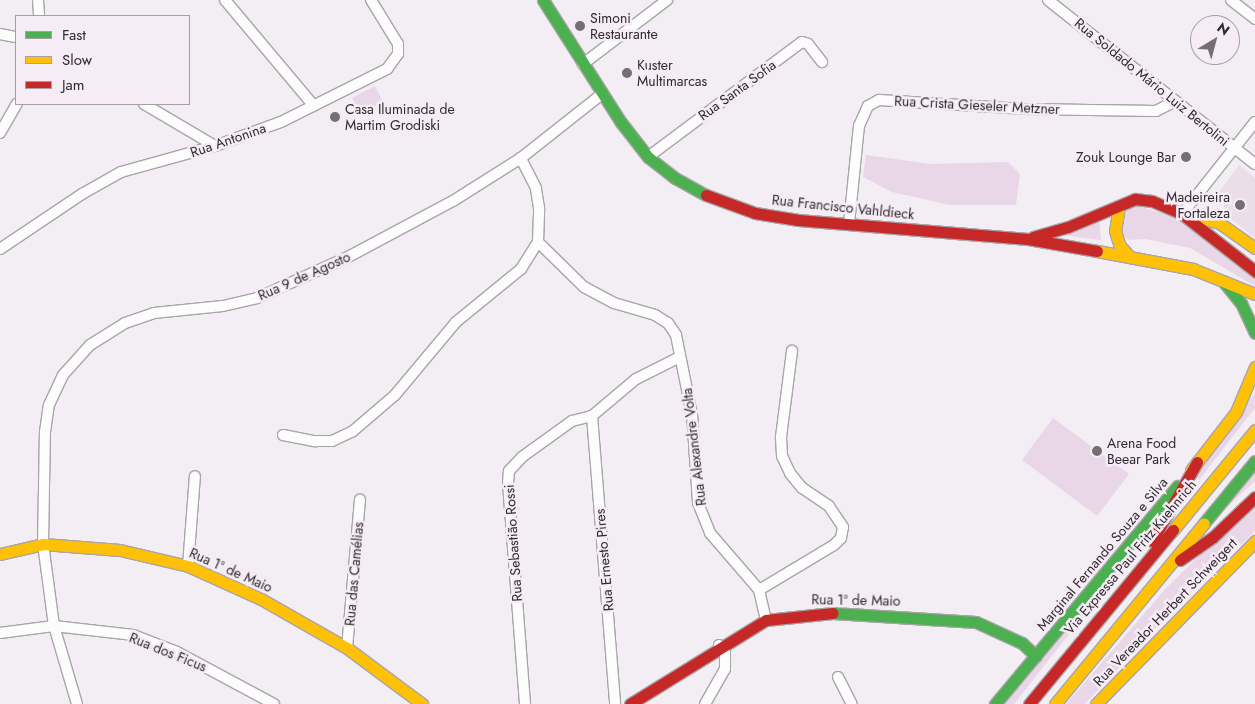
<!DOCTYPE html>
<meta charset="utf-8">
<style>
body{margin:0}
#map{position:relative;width:1255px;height:704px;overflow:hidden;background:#f3eef3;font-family:Jost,sans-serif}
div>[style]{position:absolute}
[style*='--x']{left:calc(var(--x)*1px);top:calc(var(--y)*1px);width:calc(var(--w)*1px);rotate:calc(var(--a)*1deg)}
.built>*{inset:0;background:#eadfe9}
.green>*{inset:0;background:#e9d7e7}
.roads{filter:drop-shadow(1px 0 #a8a5a8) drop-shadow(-1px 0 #a8a5a8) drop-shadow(0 1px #a8a5a8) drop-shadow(0 -1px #a8a5a8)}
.street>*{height:10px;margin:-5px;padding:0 5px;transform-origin:5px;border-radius:5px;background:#fdfcfd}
.fast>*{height:11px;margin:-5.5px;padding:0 5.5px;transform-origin:5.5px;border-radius:5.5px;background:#4caf50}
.slow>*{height:11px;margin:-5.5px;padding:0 5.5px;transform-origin:5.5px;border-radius:5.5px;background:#ffc107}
.jam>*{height:11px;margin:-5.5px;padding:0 5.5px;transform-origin:5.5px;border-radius:5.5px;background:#c62828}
.dots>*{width:14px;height:14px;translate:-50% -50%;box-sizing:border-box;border:2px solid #f5ecf5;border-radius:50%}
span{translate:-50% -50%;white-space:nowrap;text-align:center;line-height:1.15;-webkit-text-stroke:5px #f5ecf5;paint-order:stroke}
.poi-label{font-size:14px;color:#2f2b2e}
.left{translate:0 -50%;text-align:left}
.right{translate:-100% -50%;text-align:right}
.street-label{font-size:14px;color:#2f2b2e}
.legend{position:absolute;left:15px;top:15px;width:175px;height:90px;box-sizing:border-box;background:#f5ecf5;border:1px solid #a69fa5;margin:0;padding:6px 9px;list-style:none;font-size:15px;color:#2f2b2e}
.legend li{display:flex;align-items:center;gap:10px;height:25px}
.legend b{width:25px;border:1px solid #a69fa5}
.north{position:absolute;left:1190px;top:15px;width:50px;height:50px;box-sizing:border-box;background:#f5ecf5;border:1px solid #a69fa5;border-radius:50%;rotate:37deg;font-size:14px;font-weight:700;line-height:20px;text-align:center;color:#2f2b2e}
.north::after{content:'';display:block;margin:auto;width:18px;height:22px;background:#746f73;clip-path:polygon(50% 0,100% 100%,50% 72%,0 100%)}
</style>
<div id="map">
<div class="built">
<div style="clip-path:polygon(1239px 165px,1255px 178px,1255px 238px,1222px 212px,1226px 199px,1219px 192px)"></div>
</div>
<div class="green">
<div style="clip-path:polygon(375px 86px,383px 102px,361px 114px,352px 98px)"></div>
<div style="clip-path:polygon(866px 155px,931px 164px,1008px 162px,1020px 174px,1016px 205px,950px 205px,892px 192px,863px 177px)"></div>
<div style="clip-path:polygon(1139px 206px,1174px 217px,1198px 234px,1255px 278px,1255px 286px,1190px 248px,1145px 239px,1128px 240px,1120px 231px,1120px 214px,1127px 207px)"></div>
<div style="clip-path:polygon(1099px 219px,1101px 240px,1062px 235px)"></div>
<div style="clip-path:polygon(1255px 393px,1255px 408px,1199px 480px,1196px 476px)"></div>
<div style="clip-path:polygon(1053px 418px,1129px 474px,1097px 516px,1022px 460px)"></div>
<div style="clip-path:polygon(1255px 473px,1255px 481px,1222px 512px)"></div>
<div style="clip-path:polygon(1255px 502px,1255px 531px,1163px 620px,1085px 704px,1066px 704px,1168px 586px)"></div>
<div style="clip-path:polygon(1149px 525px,1152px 527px,1131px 556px,1014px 704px,1004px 704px)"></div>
</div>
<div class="roads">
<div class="street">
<div style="--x:38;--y:0;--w:16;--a:86"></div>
<div style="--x:225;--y:0;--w:138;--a:50"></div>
<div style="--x:1048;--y:0;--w:264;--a:38.4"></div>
<div style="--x:1231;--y:0;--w:31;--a:38"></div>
<div style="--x:0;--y:34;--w:16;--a:11"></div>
<div style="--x:583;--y:64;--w:106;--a:-37.3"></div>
<div style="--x:144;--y:104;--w:82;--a:30.6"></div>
<div style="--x:0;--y:133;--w:34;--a:-60"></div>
<div style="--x:648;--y:157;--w:192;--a:-36.8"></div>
<div style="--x:802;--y:42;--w:6;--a:18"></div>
<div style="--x:808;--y:44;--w:23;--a:52"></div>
<div style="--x:1182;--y:214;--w:117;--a:-51.6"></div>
<div style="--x:849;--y:224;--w:99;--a:-84.2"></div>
<div style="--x:859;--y:126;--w:22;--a:-66"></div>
<div style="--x:868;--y:106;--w:13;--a:-29"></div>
<div style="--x:879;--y:100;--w:146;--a:3.5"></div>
<div style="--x:1025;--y:109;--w:131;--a:0.9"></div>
<div style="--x:1156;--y:111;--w:22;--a:-27"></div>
<div style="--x:538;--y:242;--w:64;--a:44.4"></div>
<div style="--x:584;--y:287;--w:34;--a:28"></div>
<div style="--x:614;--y:303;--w:43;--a:16.3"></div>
<div style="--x:655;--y:315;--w:15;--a:32"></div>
<div style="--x:668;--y:323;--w:14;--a:56"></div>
<div style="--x:676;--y:335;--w:81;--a:78.6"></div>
<div style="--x:692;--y:414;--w:89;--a:86.1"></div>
<div style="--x:698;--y:503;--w:32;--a:68"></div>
<div style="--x:710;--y:533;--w:75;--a:49.3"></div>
<div style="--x:759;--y:590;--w:31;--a:77"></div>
<div style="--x:0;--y:249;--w:99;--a:-33.9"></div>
<div style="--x:82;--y:194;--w:45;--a:-29.4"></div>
<div style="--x:121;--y:172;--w:98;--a:-15.5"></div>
<div style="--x:215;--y:146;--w:70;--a:-20"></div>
<div style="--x:281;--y:122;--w:119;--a:-26.6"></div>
<div style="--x:387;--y:69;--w:19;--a:-54"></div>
<div style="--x:398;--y:54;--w:10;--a:-90"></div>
<div style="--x:398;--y:44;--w:52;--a:-121.5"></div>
<div style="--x:592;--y:416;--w:289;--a:85.4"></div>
<div style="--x:283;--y:435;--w:33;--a:11"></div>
<div style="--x:315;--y:441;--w:17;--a:0"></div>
<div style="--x:332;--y:441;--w:23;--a:-25"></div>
<div style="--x:353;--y:431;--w:55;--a:-40.6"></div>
<div style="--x:395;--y:395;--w:95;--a:-50.1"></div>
<div style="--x:456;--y:322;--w:84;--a:-39.2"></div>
<div style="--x:521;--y:269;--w:32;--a:-58"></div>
<div style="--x:538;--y:242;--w:34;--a:-88"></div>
<div style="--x:539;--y:208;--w:20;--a:-99"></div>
<div style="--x:536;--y:188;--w:34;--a:-117"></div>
<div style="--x:188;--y:566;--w:90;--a:-85.6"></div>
<div style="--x:759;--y:590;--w:87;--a:-31"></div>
<div style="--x:834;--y:545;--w:10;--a:-45"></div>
<div style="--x:841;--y:538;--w:11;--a:-80"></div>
<div style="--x:843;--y:527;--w:25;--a:-124"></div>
<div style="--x:829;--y:506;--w:32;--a:-146"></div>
<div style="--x:802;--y:488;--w:19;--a:-129"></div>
<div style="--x:790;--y:473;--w:19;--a:-115"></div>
<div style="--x:782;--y:456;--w:19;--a:-93"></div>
<div style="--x:781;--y:437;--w:87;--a:-82.7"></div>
<div style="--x:0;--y:633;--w:54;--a:-7.4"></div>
<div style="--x:54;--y:626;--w:80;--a:6.5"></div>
<div style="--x:133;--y:635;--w:47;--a:21.1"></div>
<div style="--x:177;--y:652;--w:110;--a:28.2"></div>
<div style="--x:347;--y:648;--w:149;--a:-85"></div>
<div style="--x:838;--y:677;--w:30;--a:63"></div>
<div style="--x:77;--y:704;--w:81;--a:-106.4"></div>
<div style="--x:54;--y:626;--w:83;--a:-97.6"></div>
<div style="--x:43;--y:544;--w:112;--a:-89"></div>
<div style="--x:45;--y:432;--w:27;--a:-82"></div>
<div style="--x:49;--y:405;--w:33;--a:-65"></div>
<div style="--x:63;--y:375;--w:40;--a:-48"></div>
<div style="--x:90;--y:345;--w:41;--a:-32.2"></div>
<div style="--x:125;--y:323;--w:31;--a:-19"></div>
<div style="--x:154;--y:313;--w:69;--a:-5.8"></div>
<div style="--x:223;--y:306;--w:35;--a:-13"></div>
<div style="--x:257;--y:298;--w:100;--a:-24.3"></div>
<div style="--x:348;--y:257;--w:119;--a:-28.1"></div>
<div style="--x:453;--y:201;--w:80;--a:-32.3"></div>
<div style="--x:521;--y:158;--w:103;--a:-38.3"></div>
<div style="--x:525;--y:704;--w:221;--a:-94.4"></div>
<div style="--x:508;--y:484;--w:13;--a:-86"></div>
<div style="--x:509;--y:471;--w:19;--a:-47"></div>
<div style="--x:522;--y:457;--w:62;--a:-35.8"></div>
<div style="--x:572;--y:421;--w:21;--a:-14"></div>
<div style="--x:592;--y:416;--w:57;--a:-40.1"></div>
<div style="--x:636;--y:379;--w:49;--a:-26.6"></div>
<div style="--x:705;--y:704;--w:40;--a:-60.3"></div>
<div style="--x:725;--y:669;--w:16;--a:-90"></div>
<div style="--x:725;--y:653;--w:10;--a:-127"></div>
</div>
<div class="fast">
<div style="--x:543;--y:0;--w:143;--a:57.5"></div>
<div style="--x:620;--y:121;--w:46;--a:52.1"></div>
<div style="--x:648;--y:157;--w:34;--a:38"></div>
<div style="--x:675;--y:178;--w:35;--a:29"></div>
<div style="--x:1223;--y:281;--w:28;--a:51"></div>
<div style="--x:1241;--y:303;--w:33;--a:65"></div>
<div style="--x:1204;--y:523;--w:80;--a:-50.6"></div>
<div style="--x:833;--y:613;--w:143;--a:3.6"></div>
<div style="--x:976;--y:622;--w:51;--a:24.5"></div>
<div style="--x:1022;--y:643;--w:19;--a:43"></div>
<div style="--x:995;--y:704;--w:284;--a:-50.1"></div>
</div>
<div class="slow">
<div style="--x:1119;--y:206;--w:25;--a:99"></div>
<div style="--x:1115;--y:231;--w:16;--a:72"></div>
<div style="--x:1120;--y:246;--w:15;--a:48"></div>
<div style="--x:1182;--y:214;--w:37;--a:13"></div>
<div style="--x:1218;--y:222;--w:45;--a:35.1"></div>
<div style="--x:1097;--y:251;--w:98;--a:10.6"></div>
<div style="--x:1193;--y:269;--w:67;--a:22"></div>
<div style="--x:1191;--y:470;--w:73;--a:-52.2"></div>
<div style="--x:1236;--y:412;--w:49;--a:-67.1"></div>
<div style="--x:1173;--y:530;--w:129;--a:-50.6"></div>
<div style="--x:0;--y:554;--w:44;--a:-13.1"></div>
<div style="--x:43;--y:544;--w:77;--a:4.5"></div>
<div style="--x:120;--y:550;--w:70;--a:13.2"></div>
<div style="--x:188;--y:566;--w:80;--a:24.3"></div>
<div style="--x:261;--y:599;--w:99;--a:29.7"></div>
<div style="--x:347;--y:648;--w:94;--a:36.7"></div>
<div style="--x:1055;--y:704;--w:234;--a:-50.5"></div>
<div style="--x:1096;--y:704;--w:228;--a:-45.7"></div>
</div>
<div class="jam">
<div style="--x:706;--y:195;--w:52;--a:20.2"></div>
<div style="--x:755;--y:213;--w:44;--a:9.2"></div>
<div style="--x:798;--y:220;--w:231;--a:4.7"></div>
<div style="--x:1028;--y:239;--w:70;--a:9.9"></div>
<div style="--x:1033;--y:237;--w:36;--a:-16"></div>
<div style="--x:1068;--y:227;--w:73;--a:-22.7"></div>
<div style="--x:1135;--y:199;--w:17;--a:7"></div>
<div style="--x:1152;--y:201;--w:33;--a:23"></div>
<div style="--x:1182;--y:214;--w:93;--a:38"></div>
<div style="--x:1152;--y:541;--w:91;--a:-60.3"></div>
<div style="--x:1180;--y:560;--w:40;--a:-34.9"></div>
<div style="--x:1213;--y:537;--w:58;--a:-43.6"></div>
<div style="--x:630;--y:704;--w:160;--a:-31.7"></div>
<div style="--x:766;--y:620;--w:67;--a:-6"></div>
<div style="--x:1029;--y:704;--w:226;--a:-50.4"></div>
</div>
</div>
<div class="dots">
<div style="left:580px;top:26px;background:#746f73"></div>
<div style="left:627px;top:73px;background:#746f73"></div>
<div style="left:335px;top:117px;background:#746f73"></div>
<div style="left:1186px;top:157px;background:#746f73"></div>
<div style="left:1240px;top:205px;background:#746f73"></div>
<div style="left:1097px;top:451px;background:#746f73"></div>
</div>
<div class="poi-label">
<span class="left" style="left:590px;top:26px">Simoni<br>Restaurante</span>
<span class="left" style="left:637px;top:73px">Kuster<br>Multimarcas</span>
<span class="left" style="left:345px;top:117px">Casa Iluminada de<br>Martim Grodiski</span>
<span class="right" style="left:1176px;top:157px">Zouk Lounge Bar</span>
<span class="right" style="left:1230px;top:205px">Madeireira<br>Fortaleza</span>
<span class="left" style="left:1107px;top:451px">Arena Food<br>Beear Park</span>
</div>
<div class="street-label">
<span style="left:1152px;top:82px;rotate:39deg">Rua Soldado Mário Luiz Bertolini</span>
<span style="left:737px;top:90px;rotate:-36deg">Rua Santa Sofia</span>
<span style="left:977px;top:105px;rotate:3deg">Rua Crista Gieseler Metzner</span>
<span style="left:228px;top:140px;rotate:-19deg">Rua Antonina</span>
<span style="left:843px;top:207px;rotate:6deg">Rua Francisco Vahldieck</span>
<span style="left:304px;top:276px;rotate:-24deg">Rua 9 de Agosto</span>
<span style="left:694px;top:447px;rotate:-97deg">Rua Alexandre Volta</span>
<span style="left:513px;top:543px;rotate:-94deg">Rua Sebastião Rossi</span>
<span style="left:1102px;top:554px;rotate:-50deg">Marginal Fernando Souza e Silva</span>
<span style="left:1130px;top:557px;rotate:-50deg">Via Expressa Paul Fritz Kuehnrich</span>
<span style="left:604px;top:560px;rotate:-95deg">Rua Ernesto Pires</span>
<span style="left:231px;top:570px;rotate:24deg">Rua 1º de Maio</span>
<span style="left:354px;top:574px;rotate:-85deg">Rua das Camélias</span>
<span style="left:856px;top:600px;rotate:1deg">Rua 1º de Maio</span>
<span style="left:1165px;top:612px;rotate:-46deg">Rua Vereador Herbert Schweigert</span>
<span style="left:168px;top:652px;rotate:22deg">Rua dos Ficus</span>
</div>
<ul class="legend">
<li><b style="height:6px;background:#4caf50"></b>Fast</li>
<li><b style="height:6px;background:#ffc107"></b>Slow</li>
<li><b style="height:6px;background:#c62828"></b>Jam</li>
</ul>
<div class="north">N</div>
</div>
